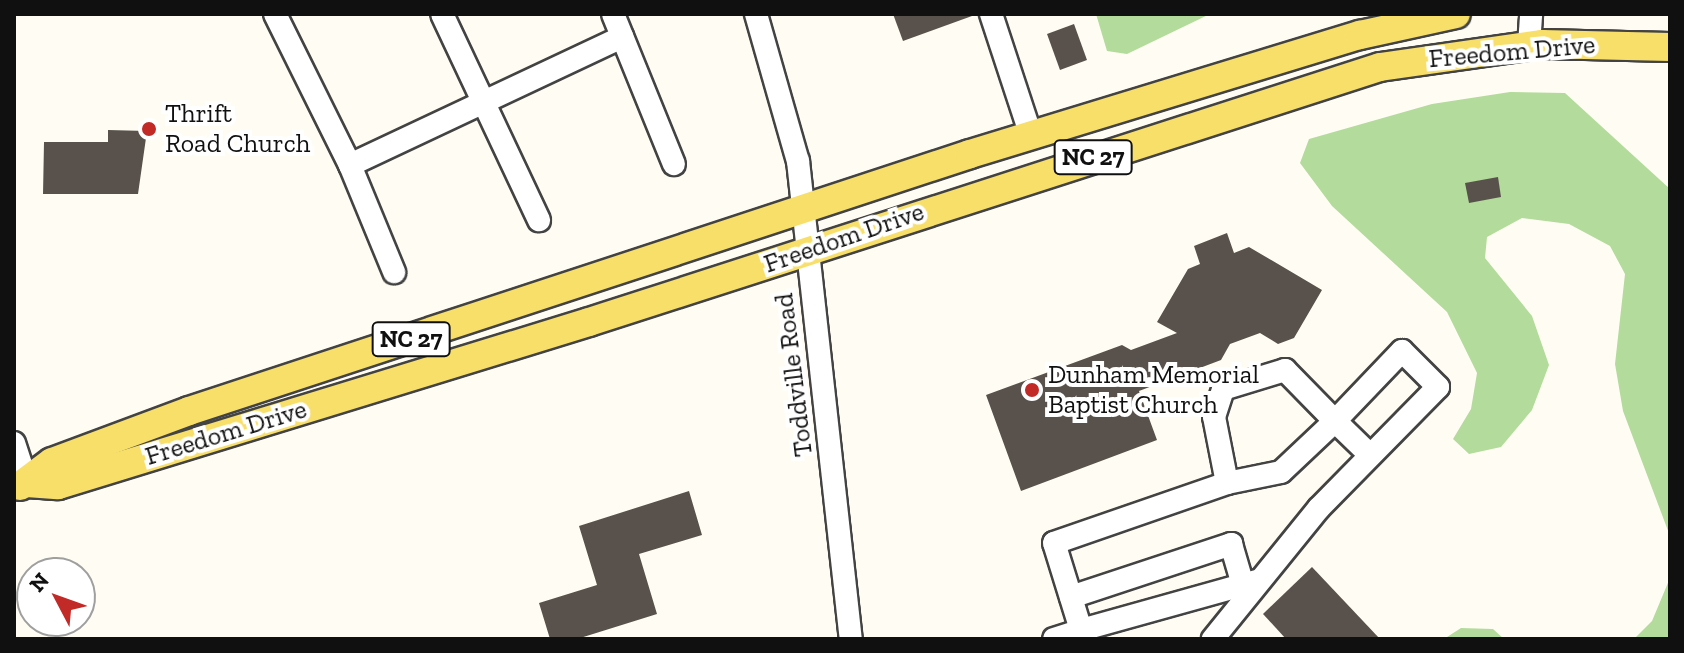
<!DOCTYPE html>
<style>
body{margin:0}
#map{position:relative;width:1684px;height:653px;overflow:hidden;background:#fffdf3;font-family:"Zilla Slab",serif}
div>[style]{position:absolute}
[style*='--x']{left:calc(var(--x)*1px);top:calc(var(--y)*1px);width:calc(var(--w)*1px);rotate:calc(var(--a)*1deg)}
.forest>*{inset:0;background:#b3db9b}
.building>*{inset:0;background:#59524c}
.roads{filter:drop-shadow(2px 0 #434343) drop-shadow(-2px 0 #434343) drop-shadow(0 2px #434343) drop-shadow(0 -2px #434343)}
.minor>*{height:22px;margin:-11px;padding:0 11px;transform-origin:11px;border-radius:11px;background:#fff}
.major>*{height:28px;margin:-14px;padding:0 14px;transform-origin:14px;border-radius:14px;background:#f8df6a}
.dots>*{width:22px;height:22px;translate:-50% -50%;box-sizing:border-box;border:4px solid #fff;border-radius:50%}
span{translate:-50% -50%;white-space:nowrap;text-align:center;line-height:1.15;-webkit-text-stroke:8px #fff;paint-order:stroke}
.shield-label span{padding:2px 6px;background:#fff;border:2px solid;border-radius:6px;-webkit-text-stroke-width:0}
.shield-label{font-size:24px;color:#101010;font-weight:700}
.street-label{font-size:26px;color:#101010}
.poi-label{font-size:26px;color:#101010}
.left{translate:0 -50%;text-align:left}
.frame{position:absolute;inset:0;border:16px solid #101010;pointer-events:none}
.north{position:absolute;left:16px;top:557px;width:80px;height:80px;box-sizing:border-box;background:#fff;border:2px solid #9f9f9f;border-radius:50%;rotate:311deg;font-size:22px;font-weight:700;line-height:32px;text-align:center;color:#101010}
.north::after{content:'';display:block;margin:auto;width:28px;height:36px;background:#c12a27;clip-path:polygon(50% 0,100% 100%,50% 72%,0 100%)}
</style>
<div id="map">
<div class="forest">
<div style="clip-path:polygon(1096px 14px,1210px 14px,1127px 54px,1107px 51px)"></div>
<div style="clip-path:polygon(1510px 92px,1565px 93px,1670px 189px,1670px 536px,1623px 411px,1615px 364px,1625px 274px,1610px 246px,1569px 224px,1522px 218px,1487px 237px,1485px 258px,1532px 316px,1549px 365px,1532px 410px,1501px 447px,1469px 454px,1453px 439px,1471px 409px,1477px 373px,1447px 312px,1332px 206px,1300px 163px,1309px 139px,1432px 104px)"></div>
<div style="clip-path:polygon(1670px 578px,1670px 639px,1634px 639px,1652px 621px)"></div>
<div style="clip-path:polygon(1461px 628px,1493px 629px,1504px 639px,1444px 639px)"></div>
</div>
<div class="building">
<div style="clip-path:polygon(893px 14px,972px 14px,972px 16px,903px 41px)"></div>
<div style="clip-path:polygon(1074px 24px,1087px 60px,1060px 70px,1047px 34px)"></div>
<div style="clip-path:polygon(108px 130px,147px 131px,138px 194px,43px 194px,44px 142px,108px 142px)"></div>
<div style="clip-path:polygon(1498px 177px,1501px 197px,1469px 203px,1465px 183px)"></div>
<div style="clip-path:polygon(1227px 233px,1234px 253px,1249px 247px,1322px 290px,1294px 338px,1278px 344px,1260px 333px,1230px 344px,1221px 360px,1139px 391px,1157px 440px,1021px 491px,986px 395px,1122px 345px,1131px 350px,1177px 333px,1157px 322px,1188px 269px,1200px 264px,1194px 246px)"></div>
<div style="clip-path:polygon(689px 491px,702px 535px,639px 554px,657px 614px,577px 639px,550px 639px,539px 603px,597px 585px,579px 526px)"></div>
<div style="clip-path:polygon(1312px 567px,1380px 639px,1286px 639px,1263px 614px)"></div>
</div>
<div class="roads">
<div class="minor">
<div style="--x:275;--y:14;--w:169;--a:63.6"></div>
<div style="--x:350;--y:165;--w:301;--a:-25.2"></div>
<div style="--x:442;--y:14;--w:228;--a:64.8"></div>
<div style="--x:613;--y:14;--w:162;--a:67.9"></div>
<div style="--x:756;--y:14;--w:153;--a:74.1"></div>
<div style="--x:798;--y:161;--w:481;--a:83.7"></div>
<div style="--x:991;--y:14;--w:128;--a:71.8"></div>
<div style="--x:1529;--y:45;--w:31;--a:-86"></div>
<div style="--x:350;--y:165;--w:116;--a:67.6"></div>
<div style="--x:14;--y:443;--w:42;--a:72"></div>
<div style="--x:1227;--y:483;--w:55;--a:-11.5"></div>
<div style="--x:1281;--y:472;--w:74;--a:-43.4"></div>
<div style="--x:1335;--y:421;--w:49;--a:44.2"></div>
<div style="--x:1071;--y:597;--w:169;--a:-18.3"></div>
<div style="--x:1231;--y:544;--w:43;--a:73.7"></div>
<div style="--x:1054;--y:639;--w:28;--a:-18"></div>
<div style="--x:1081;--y:630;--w:91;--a:-107.2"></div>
<div style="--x:1054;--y:543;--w:183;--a:-19.1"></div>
<div style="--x:1227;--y:483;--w:67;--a:-101.1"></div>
<div style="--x:1214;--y:417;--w:29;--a:-72"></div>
<div style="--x:1223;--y:389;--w:65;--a:-17"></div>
<div style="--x:1285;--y:370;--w:71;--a:45.6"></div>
<div style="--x:1335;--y:421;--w:97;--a:-46.3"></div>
<div style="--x:1402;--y:351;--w:51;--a:45"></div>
<div style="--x:1438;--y:387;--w:170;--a:134.5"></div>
<div style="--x:1319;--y:508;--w:169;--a:129"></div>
<div style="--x:1083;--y:639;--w:9;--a:-103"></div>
<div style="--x:1081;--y:630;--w:182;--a:-15.6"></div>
</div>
<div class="major">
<div style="--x:27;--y:483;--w:31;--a:4"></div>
<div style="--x:58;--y:485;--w:555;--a:-17.06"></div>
<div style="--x:589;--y:322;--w:831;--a:-17.87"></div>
<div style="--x:1380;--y:67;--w:164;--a:-8.1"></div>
<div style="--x:1542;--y:44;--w:128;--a:1.3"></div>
<div style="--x:20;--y:486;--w:40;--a:-37"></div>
<div style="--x:52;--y:462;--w:146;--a:-20.4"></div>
<div style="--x:189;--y:411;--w:822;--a:-18.21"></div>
<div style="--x:970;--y:154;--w:408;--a:-17"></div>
<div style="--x:1360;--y:35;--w:98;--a:-12.3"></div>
</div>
</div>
<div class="dots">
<div style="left:149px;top:129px;background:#c12a27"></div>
<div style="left:1032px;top:390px;background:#c12a27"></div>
</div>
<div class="shield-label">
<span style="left:1093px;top:157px">NC 27</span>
<span style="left:411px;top:339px">NC 27</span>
</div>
<div class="street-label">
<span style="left:1512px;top:52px;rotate:-5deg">Freedom Drive</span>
<span style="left:844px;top:238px;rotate:-19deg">Freedom Drive</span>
<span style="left:794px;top:375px;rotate:-97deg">Toddville Road</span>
<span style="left:226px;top:433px;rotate:-17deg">Freedom Drive</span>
</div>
<div class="poi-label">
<span class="left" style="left:165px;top:129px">Thrift<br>Road Church</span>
<span class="left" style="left:1048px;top:390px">Dunham Memorial<br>Baptist Church</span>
</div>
<div class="frame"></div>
<div class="north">N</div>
</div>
